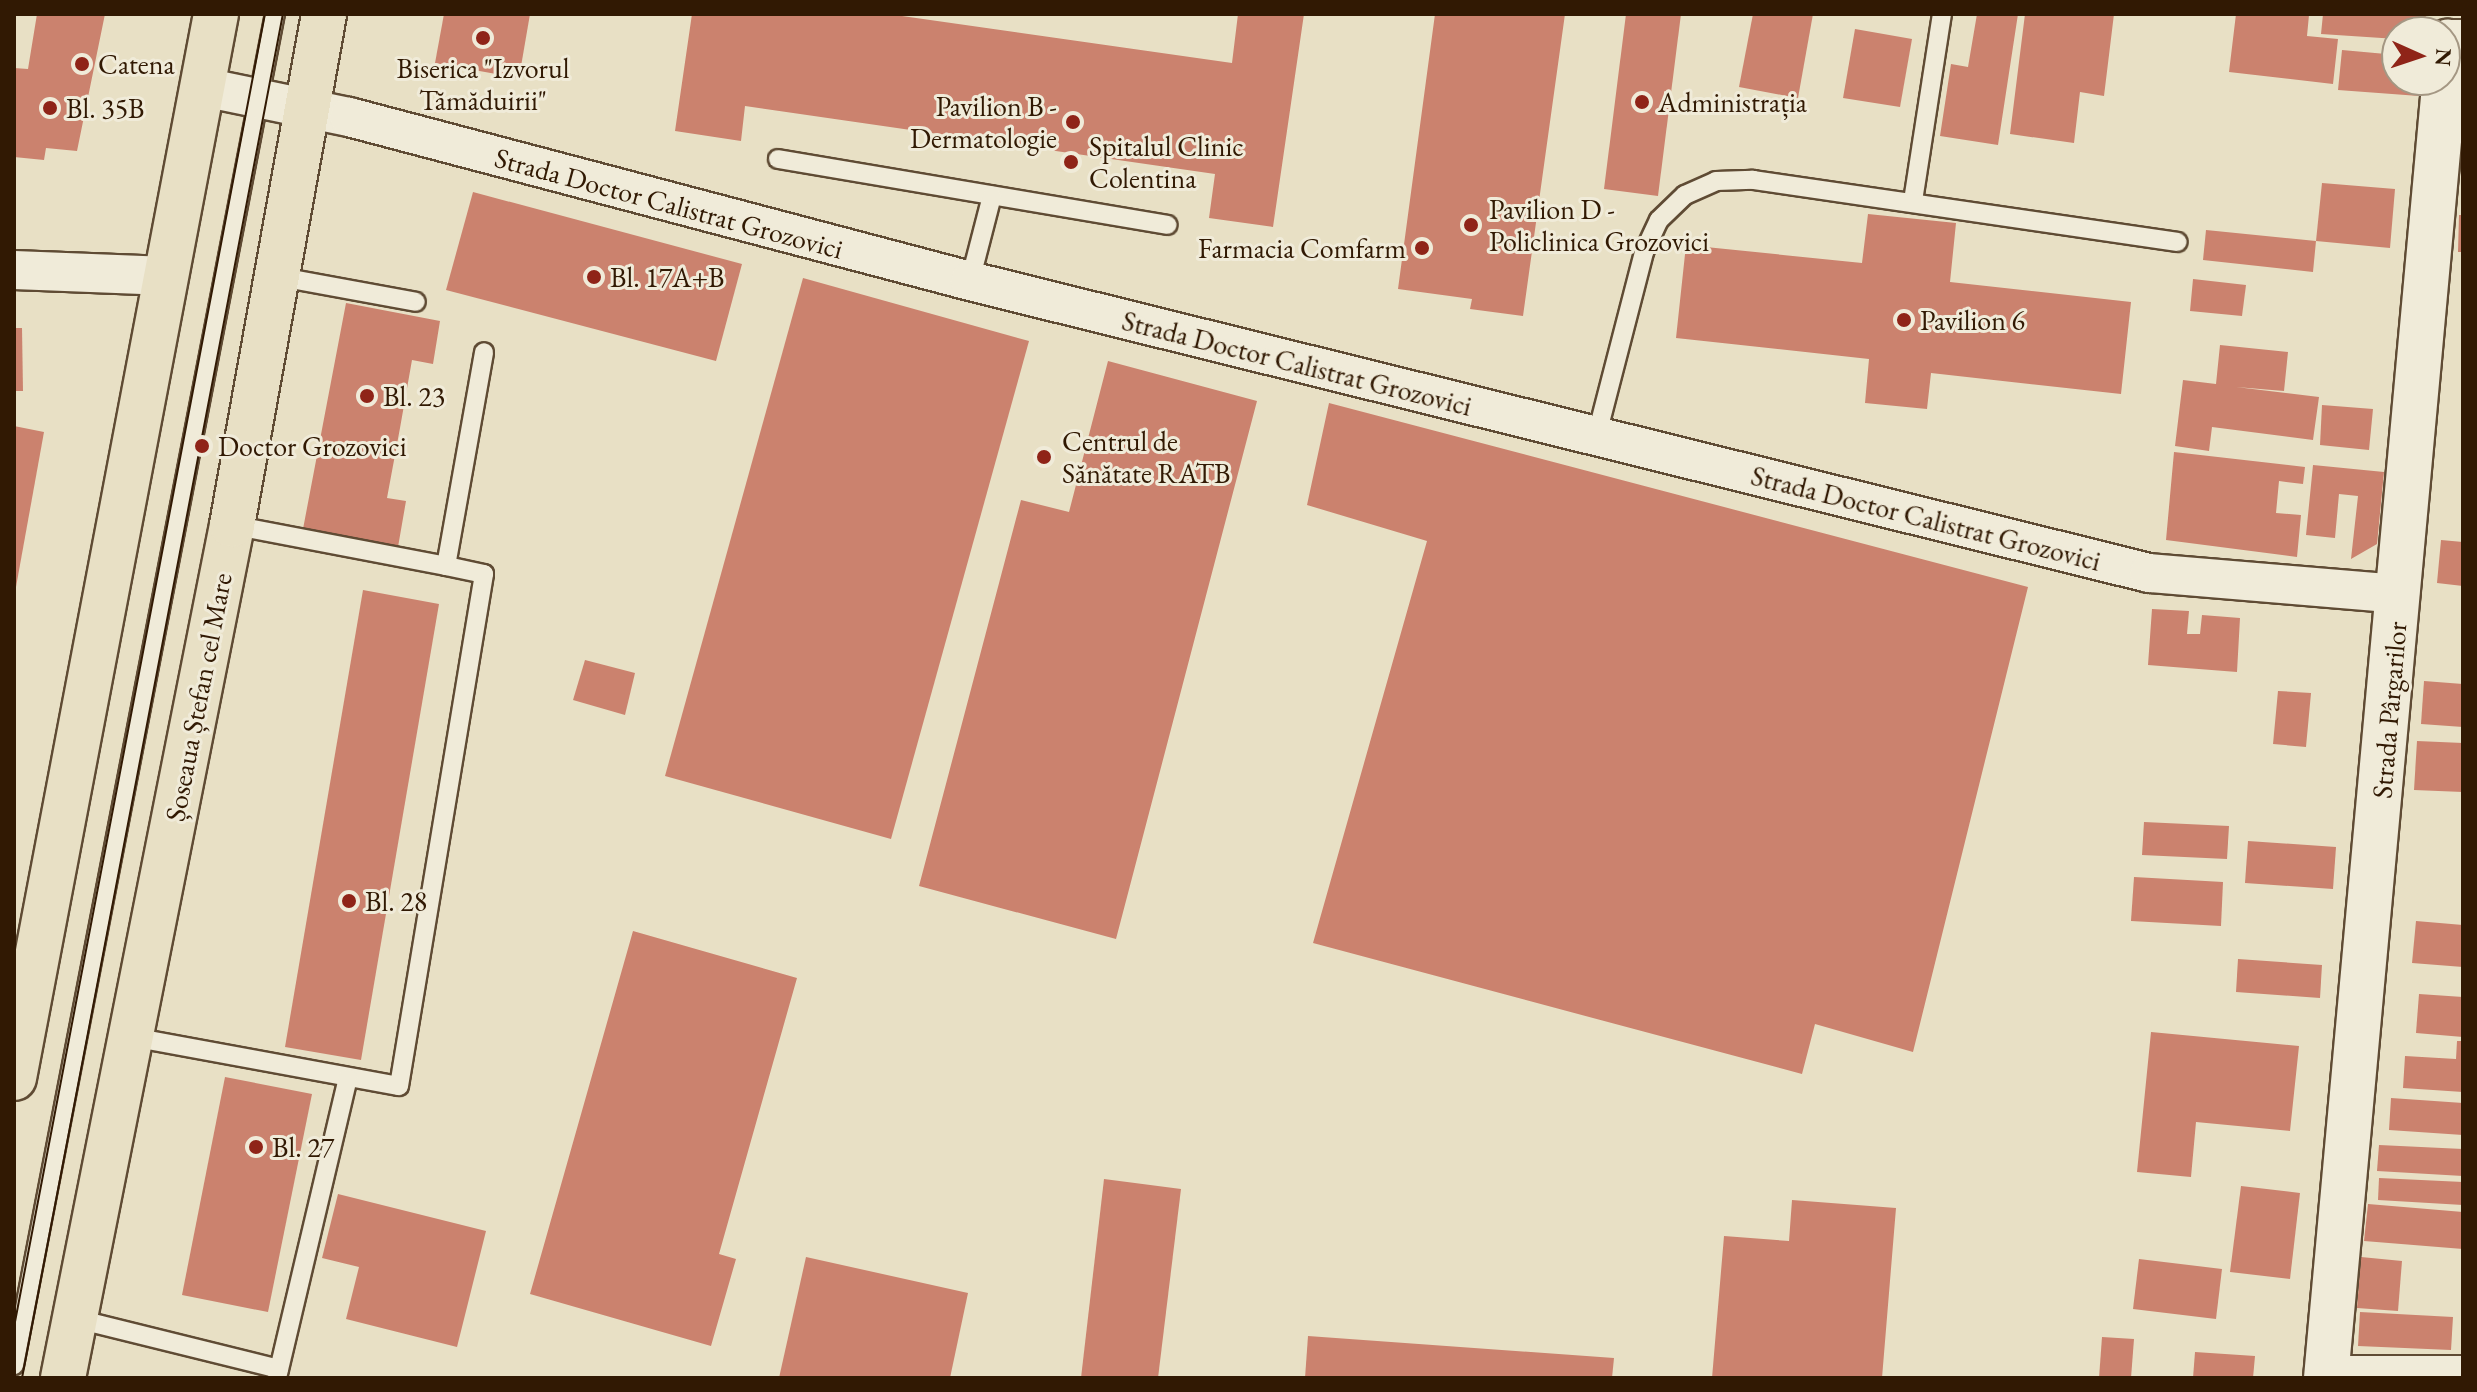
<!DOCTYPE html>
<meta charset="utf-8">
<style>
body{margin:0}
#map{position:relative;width:2477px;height:1392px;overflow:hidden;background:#e8e0c5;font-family:"EB Garamond",serif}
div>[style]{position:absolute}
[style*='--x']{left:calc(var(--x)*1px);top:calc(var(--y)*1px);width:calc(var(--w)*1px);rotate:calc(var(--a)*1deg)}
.building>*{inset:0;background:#cb826e}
.roads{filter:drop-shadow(2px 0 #5f4b34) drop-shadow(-2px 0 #5f4b34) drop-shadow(0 2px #5f4b34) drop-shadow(0 -2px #5f4b34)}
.service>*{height:18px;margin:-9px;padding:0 9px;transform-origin:9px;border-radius:9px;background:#f0ebd9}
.minor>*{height:38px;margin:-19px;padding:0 19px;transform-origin:19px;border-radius:19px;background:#f0ebd9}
.tertiary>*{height:44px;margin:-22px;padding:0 22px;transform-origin:22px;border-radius:22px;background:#f0ebd9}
.primary>*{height:44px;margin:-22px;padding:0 22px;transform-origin:22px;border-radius:22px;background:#e8e0c5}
.tram>*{height:2px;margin:-1px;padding:0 1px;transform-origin:1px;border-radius:1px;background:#311903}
.dots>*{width:22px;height:22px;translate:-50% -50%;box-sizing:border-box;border:4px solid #f0ebd9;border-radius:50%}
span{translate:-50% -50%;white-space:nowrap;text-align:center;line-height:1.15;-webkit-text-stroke:6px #f0ebd9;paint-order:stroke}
.poi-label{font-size:28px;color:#311903}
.left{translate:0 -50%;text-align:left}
.right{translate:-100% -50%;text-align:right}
.street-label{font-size:28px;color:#311903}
.frame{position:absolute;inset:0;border:16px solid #311903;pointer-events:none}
.north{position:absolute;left:2381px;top:16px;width:80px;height:80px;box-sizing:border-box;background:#f0ebd9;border:2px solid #a49783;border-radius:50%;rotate:93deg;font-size:22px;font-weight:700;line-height:32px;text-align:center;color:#311903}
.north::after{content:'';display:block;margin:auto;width:28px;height:36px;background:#8f2418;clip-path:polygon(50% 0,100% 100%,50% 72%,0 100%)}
</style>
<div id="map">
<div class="building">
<div style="clip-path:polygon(37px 14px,105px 14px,77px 151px,46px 148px,44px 160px,14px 157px,14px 68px,28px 69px)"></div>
<div style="clip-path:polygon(444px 14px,530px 14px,519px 78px,435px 63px)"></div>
<div style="clip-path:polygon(692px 14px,888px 14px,1232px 63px,1238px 14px,1304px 14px,1273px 227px,1209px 218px,1215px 174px,745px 106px,741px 141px,675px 131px)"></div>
<div style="clip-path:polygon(1435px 14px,1565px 14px,1523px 316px,1470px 309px,1472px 299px,1398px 289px)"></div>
<div style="clip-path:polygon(1626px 14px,1681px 14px,1658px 196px,1604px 189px)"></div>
<div style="clip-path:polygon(1753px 14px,1813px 14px,1798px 98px,1739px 87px)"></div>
<div style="clip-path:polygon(1977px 14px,2018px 14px,1998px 145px,1940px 136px,1951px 64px,1968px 67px)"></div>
<div style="clip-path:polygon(2025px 14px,2114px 14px,2104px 96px,2080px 92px,2074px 143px,2010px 134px)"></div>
<div style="clip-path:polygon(2236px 14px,2309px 15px,2307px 36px,2338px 39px,2333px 84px,2229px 72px)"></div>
<div style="clip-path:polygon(2323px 14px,2426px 14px,2424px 32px,2397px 32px,2397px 39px,2321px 34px)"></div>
<div style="clip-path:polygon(1855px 29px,1912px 39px,1900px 107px,1843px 98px)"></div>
<div style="clip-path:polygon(2342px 50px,2397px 55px,2397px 80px,2420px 80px,2419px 96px,2338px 90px)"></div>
<div style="clip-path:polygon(2322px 183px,2395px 189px,2390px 248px,2316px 241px)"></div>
<div style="clip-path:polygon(473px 192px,742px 264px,716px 361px,446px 290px)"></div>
<div style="clip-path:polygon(1868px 214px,1956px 223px,1950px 282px,2131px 302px,2121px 394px,1931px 373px,1927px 409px,1865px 403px,1869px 359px,1676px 338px,1686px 245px,1862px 263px)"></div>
<div style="clip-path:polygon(2459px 215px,2463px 215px,2463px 252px,2458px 252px)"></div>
<div style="clip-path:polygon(2206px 230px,2316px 241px,2313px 272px,2203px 260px)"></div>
<div style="clip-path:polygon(803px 278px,1029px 341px,891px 839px,665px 776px)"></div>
<div style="clip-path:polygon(2193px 279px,2246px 285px,2242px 316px,2190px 311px)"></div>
<div style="clip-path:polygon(346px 303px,440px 321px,433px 364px,412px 360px,400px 428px,387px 498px,406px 501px,398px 547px,303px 529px)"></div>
<div style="clip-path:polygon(14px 328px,22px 328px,23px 391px,14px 391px)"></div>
<div style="clip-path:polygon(2220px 345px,2288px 352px,2284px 391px,2236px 387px,2319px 397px,2313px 440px,2212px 427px,2209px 451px,2175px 446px,2183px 380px,2216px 384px)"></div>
<div style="clip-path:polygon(1108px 361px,1257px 401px,1116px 939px,919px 886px,1021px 500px,1069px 512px)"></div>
<div style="clip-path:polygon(1329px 403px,2028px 587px,1913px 1052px,1815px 1024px,1802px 1074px,1313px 943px,1427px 541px,1307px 505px)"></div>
<div style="clip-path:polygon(2322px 405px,2373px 409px,2369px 450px,2320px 445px)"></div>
<div style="clip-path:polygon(14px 426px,44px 432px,16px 587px,14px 587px)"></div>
<div style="clip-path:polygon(2174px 452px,2305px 467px,2303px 484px,2279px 481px,2276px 513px,2301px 515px,2297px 557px,2166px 540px)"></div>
<div style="clip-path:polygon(2313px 465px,2384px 472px,2377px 544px,2351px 559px,2358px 496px,2339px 494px,2335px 538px,2306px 535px)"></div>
<div style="clip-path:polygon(2441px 540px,2463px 542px,2463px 586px,2437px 583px)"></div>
<div style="clip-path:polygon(363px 590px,439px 604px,361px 1060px,285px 1047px)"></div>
<div style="clip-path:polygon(2152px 609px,2189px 611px,2187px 634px,2200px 634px,2202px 615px,2240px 618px,2237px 672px,2148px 665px)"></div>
<div style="clip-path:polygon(585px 660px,635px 673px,625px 715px,573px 700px)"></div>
<div style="clip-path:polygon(2424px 681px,2463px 684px,2463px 727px,2421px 724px)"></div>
<div style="clip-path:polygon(2278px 691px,2311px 693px,2306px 747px,2273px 744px)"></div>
<div style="clip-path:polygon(2417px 741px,2463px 743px,2463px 792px,2414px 790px)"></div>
<div style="clip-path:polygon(2144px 822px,2229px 826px,2227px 859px,2142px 855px)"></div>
<div style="clip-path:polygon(2248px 841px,2336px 847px,2333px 889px,2245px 883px)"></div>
<div style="clip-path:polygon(2134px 877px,2223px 882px,2221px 926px,2131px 921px)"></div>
<div style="clip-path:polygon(2416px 921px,2463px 925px,2463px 967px,2412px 963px)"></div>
<div style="clip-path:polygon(633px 931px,797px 978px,719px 1254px,736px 1259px,711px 1346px,530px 1294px)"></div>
<div style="clip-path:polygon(2238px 959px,2322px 965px,2320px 998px,2236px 992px)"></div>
<div style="clip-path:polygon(2419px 994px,2463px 997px,2463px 1037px,2416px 1033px)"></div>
<div style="clip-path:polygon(2151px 1032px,2299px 1046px,2290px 1131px,2196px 1122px,2191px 1177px,2137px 1172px)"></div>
<div style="clip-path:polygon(2457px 1041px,2463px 1041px,2463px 1092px,2403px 1088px,2405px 1056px,2456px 1059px)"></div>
<div style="clip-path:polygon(225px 1077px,312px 1094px,268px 1312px,182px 1295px)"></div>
<div style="clip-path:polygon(2391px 1098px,2463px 1103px,2463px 1135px,2389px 1130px)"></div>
<div style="clip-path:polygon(2379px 1145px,2463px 1149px,2463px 1176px,2377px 1171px)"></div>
<div style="clip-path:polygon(2379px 1178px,2463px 1182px,2463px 1205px,2378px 1200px)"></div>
<div style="clip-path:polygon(1104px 1179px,1181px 1189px,1158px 1378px,1081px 1378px)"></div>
<div style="clip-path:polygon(2241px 1186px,2300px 1193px,2290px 1279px,2230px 1272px)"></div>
<div style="clip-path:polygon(338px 1194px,486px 1231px,457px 1347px,346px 1319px,359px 1267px,322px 1258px)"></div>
<div style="clip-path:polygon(1792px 1200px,1896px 1208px,1882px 1378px,1712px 1378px,1724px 1236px,1789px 1241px)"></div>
<div style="clip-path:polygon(2368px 1204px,2463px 1212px,2463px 1249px,2364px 1241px)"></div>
<div style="clip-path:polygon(806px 1257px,968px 1293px,950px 1378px,779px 1378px)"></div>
<div style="clip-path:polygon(2361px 1257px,2402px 1261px,2398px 1311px,2357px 1308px)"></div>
<div style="clip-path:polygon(2139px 1259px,2222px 1269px,2216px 1319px,2133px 1309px)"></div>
<div style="clip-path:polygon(2360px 1312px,2453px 1317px,2451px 1350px,2358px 1346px)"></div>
<div style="clip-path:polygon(1308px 1336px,1614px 1358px,1612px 1378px,1305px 1378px)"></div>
<div style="clip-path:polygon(2102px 1337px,2134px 1339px,2131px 1378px,2099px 1378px)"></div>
<div style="clip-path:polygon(2195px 1352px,2255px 1356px,2253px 1378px,2193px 1378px)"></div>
</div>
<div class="roads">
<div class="service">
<div style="--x:778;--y:159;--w:395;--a:9.6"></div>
<div style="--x:1913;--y:201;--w:189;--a:-81.2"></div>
<div style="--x:275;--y:276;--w:143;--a:10.4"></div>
<div style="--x:970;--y:281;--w:88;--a:-75.5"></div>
<div style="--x:1596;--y:438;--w:192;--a:-75.5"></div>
<div style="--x:1644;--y:252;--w:35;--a:-65"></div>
<div style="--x:1659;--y:220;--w:36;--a:-44"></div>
<div style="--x:1685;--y:195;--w:34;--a:-24"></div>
<div style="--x:1716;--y:181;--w:37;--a:-2"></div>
<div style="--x:1753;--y:180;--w:429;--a:8.3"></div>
<div style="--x:232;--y:525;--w:218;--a:10.8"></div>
<div style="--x:132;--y:1037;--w:271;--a:10.4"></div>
<div style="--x:399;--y:1086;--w:519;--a:-80.57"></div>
<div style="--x:484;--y:574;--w:39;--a:-168"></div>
<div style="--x:446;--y:566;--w:217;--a:-79.9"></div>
<div style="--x:77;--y:1319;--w:208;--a:13.9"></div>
<div style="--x:14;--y:1365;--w:1376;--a:-79.07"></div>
<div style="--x:277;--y:1378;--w:308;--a:-76.7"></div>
</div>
<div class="minor">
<div style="--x:203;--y:87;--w:149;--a:11.6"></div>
<div style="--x:349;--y:117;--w:642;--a:14.79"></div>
<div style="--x:970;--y:281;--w:1215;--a:13.91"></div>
<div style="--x:2149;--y:573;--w:252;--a:4.8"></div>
<div style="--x:14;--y:270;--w:154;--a:2.2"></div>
<div style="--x:2326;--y:1375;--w:137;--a:0"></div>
</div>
<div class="tertiary">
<div style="--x:2326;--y:1378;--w:1342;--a:-84.78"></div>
<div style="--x:2448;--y:42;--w:15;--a:0"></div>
</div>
<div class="primary">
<div style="--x:14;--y:1078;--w:1083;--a:-79.25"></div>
<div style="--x:63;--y:1378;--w:870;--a:-78.79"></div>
<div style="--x:232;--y:525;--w:519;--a:-79.79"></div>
</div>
</div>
<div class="tram">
<div style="--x:14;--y:1327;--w:1337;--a:-79.18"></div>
<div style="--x:22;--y:1378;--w:1389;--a:-79.17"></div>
</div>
<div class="dots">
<div style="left:483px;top:38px;background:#8f2418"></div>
<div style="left:82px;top:64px;background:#8f2418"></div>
<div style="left:1642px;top:102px;background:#8f2418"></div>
<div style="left:50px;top:108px;background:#8f2418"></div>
<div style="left:1073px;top:122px;background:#8f2418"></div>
<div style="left:1071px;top:162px;background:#8f2418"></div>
<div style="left:1471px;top:225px;background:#8f2418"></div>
<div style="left:1422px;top:248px;background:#8f2418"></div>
<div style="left:594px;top:277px;background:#8f2418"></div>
<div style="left:1904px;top:320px;background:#8f2418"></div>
<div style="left:367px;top:396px;background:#8f2418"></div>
<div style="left:202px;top:446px;background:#8f2418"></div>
<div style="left:1044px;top:457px;background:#8f2418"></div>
<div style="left:349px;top:901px;background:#8f2418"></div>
<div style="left:256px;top:1147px;background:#8f2418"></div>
</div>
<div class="poi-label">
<span class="left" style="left:98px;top:64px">Catena</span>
<span style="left:483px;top:84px">Biserica "Izvorul<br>Tămăduirii"</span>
<span class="left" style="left:1658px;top:102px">Administrația</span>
<span class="right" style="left:1057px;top:122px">Pavilion B -<br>Dermatologie</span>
<span class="left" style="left:66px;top:108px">Bl. 35B</span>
<span class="left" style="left:1089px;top:162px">Spitalul Clinic<br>Colentina</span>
<span class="left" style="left:1489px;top:225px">Pavilion D -<br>Policlinica Grozovici</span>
<span class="right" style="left:1406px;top:248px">Farmacia Comfarm</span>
<span class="left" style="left:610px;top:277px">Bl. 17A+B</span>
<span class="left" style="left:1920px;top:320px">Pavilion 6</span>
<span class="left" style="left:383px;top:396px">Bl. 23</span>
<span class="left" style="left:1062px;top:457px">Centrul de<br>Sănătate RATB</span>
<span class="left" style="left:218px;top:446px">Doctor Grozovici</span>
<span class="left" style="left:365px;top:901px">Bl. 28</span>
<span class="left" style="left:272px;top:1147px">Bl. 27</span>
</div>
<div class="street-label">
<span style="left:669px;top:203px;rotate:15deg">Strada Doctor Calistrat Grozovici</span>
<span style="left:1297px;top:363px;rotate:14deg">Strada Doctor Calistrat Grozovici</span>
<span style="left:1926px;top:518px;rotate:14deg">Strada Doctor Calistrat Grozovici</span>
<span style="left:198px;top:697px;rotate:-79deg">Șoseaua Ștefan cel Mare</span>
<span style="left:2389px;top:710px;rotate:-85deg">Strada Pârgarilor</span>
</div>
<div class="frame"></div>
<div class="north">N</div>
</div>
